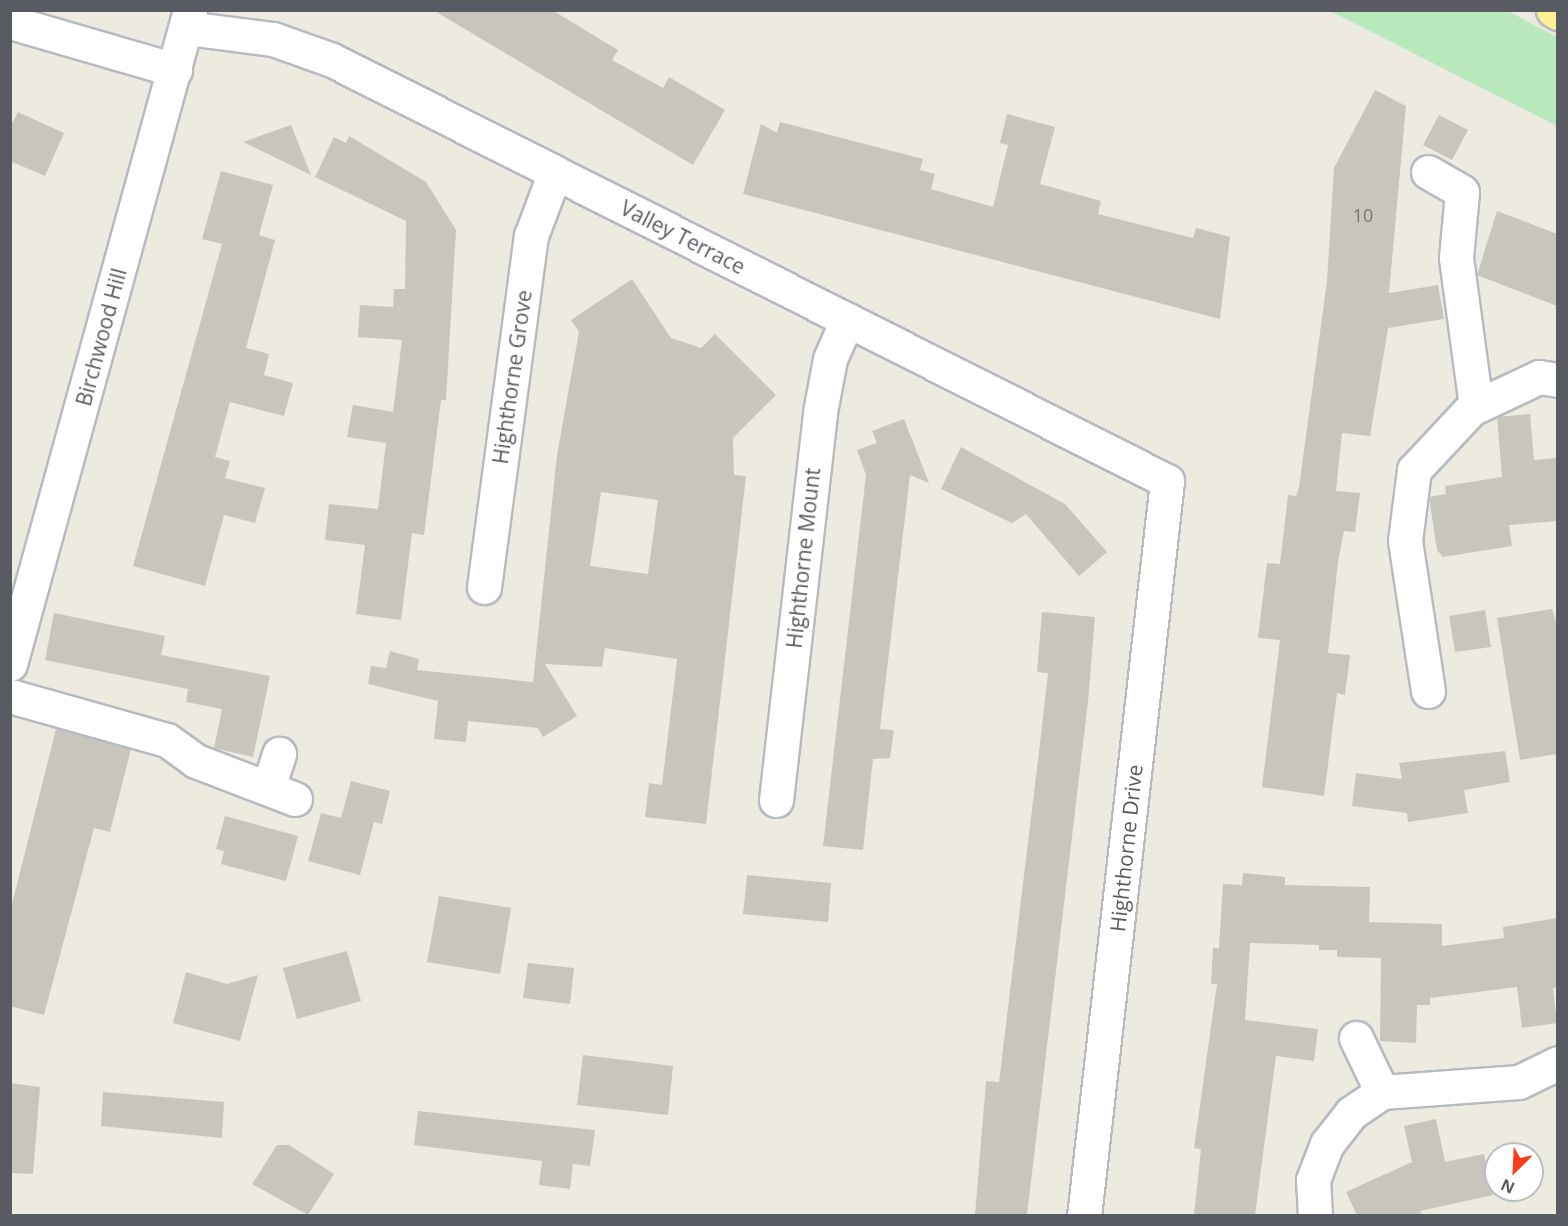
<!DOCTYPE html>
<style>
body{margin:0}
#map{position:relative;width:1568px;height:1226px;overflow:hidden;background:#edebdf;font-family:"Open Sans",sans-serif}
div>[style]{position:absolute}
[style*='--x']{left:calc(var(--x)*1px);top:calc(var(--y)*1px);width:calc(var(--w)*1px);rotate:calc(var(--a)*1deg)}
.green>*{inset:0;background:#b8e8bc}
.building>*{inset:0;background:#c8c5bc}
.roads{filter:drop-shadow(2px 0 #b7bac0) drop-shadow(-2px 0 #b7bac0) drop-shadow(0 2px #b7bac0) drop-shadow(0 -2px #b7bac0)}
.minor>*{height:33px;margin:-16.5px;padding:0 16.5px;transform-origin:16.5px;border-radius:16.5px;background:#fff}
.trunk>*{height:33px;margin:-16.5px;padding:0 16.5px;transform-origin:16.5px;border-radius:16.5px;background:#fff093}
span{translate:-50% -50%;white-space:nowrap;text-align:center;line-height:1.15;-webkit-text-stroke:4.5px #fff;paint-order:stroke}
.number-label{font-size:18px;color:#747678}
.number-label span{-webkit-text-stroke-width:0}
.street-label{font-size:21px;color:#585c62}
.frame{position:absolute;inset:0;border:12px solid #585c62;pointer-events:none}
.north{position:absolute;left:1484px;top:1142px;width:60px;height:60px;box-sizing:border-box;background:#fff;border:2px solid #bcbec0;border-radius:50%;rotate:204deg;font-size:16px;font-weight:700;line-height:24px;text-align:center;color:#585c62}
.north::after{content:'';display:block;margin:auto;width:21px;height:27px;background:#fb3a18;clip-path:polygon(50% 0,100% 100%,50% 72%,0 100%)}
</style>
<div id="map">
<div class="green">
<div style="clip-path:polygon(1330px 11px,1508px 11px,1557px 37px,1557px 126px)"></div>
</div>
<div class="building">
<div style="clip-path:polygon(433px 10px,552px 10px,618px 50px,612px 60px,663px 88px,669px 77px,725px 110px,693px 165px)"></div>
<div style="clip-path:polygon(1375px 90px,1406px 106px,1389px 293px,1438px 285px,1444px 319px,1388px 328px,1370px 436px,1342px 433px,1336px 491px,1360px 493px,1355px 532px,1344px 531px,1338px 562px,1328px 653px,1350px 655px,1345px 695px,1337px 693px,1324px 796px,1262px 787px,1280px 640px,1258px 638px,1267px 563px,1280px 564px,1288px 495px,1296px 496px,1299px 487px,1327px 281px,1334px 168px)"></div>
<div style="clip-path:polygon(18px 112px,64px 133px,45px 176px,10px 161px,10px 128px)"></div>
<div style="clip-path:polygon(1007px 114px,1055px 127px,1040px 184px,1101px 201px,1098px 214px,1193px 238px,1196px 228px,1230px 237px,1220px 319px,743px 194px,761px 124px,777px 133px,780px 122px,923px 159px,920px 170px,935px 174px,931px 189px,993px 207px,1008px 145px,1000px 143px)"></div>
<div style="clip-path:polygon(1439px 115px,1468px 130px,1452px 160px,1423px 145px)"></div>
<div style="clip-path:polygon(291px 125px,311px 175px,243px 142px)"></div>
<div style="clip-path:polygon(349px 136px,426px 182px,456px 230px,446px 400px,441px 400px,424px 535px,412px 533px,401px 620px,356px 614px,365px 545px,325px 540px,329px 504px,378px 509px,386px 443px,347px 437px,353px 405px,393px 412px,402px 340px,358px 337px,360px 305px,393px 307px,394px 289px,405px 289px,406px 221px,315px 177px,334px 137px,346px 143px)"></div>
<div style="clip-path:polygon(221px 171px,273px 185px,259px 235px,275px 240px,246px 348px,269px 354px,264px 375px,293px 383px,284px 416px,230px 402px,215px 457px,230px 461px,225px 478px,265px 488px,255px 523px,224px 515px,205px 586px,133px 566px,222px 244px,202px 239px)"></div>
<div style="clip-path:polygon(1497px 211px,1557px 234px,1557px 306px,1477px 275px)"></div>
<div style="clip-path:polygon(evenodd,632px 279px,671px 338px,701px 348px,715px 334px,776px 395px,733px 438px,734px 475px,746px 476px,706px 824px,645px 817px,649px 783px,662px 785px,677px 659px,605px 648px,602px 667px,545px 664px,577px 716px,543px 737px,538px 728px,468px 721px,466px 742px,434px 739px,438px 701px,368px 684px,371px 666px,386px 668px,390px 651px,419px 659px,417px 670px,533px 682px,557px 455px,579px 332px,571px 320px,632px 279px,601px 492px,658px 500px,648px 574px,590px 566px,601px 492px)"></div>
<div style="clip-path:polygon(1530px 414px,1534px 460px,1557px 458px,1557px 521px,1509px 525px,1512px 546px,1443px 557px,1437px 550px,1429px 497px,1446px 494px,1445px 486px,1502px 477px,1497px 417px)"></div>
<div style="clip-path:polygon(904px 419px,929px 483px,910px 475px,880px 729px,894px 730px,890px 758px,873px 759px,863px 850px,823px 846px,866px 475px,857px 450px,877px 443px,872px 431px)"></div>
<div style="clip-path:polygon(961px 447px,1065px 504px,1107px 552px,1079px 576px,1026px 514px,1012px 523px,941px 489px)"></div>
<div style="clip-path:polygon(1552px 609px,1557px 625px,1557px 754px,1520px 760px,1497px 618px)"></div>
<div style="clip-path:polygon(1485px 610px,1491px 647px,1455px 652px,1449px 616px)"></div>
<div style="clip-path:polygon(1042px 612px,1095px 617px,1088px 702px,1027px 1215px,975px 1215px,986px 1081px,999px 1082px,1041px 735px,1048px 673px,1037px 672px)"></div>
<div style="clip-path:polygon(54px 613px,165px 636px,161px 655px,270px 676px,253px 757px,214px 748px,222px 709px,186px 702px,188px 689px,45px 660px)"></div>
<div style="clip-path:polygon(56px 729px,131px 749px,110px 832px,94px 828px,44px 1015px,10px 1006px,10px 912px)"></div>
<div style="clip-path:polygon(1505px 751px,1510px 782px,1464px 790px,1468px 813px,1408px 822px,1407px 813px,1352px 806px,1356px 773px,1402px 779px,1399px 763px)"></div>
<div style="clip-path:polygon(351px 781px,390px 791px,382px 824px,374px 822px,360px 875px,308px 861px,321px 813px,341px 818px)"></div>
<div style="clip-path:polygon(225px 816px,298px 836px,286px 881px,221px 864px,224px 851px,216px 849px)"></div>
<div style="clip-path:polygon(1243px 873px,1285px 877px,1285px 885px,1370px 887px,1369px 922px,1442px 924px,1442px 946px,1504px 938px,1503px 927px,1557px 918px,1557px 987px,1553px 988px,1557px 1023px,1522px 1028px,1517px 987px,1430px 998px,1430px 1005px,1417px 1005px,1416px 1043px,1380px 1041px,1381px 958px,1337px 957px,1337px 950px,1319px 950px,1319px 945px,1250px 943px,1245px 1020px,1318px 1029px,1314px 1061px,1276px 1056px,1255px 1215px,1194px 1215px,1201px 1149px,1194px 1148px,1217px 984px,1211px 984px,1213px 948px,1219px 948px,1223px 884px,1242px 885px)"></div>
<div style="clip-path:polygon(747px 875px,831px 883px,828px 922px,743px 914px)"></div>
<div style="clip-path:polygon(439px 896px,511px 908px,500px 974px,427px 962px)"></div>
<div style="clip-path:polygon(347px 951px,361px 1001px,297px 1019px,283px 968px)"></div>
<div style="clip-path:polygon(528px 963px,574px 968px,570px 1004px,523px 998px)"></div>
<div style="clip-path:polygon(186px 972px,227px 984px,258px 975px,240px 1041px,173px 1023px)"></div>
<div style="clip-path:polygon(583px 1055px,673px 1066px,668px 1115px,577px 1105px)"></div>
<div style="clip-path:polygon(10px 1083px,40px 1087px,33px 1174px,10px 1173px)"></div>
<div style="clip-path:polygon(103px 1092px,224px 1102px,222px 1138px,101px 1126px)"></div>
<div style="clip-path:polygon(418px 1111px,595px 1130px,590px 1166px,573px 1164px,570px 1189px,539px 1185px,542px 1161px,414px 1145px)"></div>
<div style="clip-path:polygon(1436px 1119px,1445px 1162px,1484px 1154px,1493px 1195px,1420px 1211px,1422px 1215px,1357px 1215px,1346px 1192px,1412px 1162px,1404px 1126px)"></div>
<div style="clip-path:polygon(277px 1145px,289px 1145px,334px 1174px,308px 1215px,252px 1184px)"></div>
</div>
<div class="roads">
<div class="minor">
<div style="--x:10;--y:22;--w:172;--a:16.2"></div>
<div style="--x:187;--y:28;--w:87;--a:7.3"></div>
<div style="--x:273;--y:39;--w:63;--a:19.6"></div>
<div style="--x:332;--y:60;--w:935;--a:26.76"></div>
<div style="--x:1167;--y:481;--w:740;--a:96.44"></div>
<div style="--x:1428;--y:172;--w:39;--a:30"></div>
<div style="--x:1462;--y:192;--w:66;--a:95.2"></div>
<div style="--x:1456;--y:258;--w:149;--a:82.3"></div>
<div style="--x:484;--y:587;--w:354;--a:-82.4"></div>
<div style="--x:531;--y:236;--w:68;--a:-69.4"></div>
<div style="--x:10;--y:664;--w:678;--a:-74.61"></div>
<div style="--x:1428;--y:691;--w:152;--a:-98.7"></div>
<div style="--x:1405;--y:541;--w:72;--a:-82.8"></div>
<div style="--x:1414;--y:470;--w:83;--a:-46.9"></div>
<div style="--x:1471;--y:409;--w:75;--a:-25.2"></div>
<div style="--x:1539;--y:377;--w:19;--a:9"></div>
<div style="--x:10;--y:696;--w:163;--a:15.7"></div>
<div style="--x:167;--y:740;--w:36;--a:36"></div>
<div style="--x:196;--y:761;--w:106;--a:21"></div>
<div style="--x:268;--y:788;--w:36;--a:-72"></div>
<div style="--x:776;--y:800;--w:390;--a:-83.5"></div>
<div style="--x:820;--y:412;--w:54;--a:-79.3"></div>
<div style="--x:830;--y:359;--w:43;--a:-66.4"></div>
<div style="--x:1356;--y:1038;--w:60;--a:64.3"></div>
<div style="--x:1315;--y:1216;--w:36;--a:-93"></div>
<div style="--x:1313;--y:1180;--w:39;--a:-69"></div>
<div style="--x:1327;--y:1144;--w:39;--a:-52"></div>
<div style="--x:1351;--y:1113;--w:37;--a:-34"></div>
<div style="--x:1382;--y:1092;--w:137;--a:-4.2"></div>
<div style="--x:1519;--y:1082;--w:43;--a:-26"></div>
</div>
<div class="trunk">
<div style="--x:1553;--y:10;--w:6;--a:31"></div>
</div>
</div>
<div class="number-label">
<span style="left:1363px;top:215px">10</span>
</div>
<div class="street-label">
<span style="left:683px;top:237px;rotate:27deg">Valley Terrace</span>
<span style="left:101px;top:337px;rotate:-75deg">Birchwood Hill</span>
<span style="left:512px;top:377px;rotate:-82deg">Highthorne Grove</span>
<span style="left:803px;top:558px;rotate:-84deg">Highthorne Mount</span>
<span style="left:1126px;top:848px;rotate:-84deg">Highthorne Drive</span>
</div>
<div class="frame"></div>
<div class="north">N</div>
</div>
